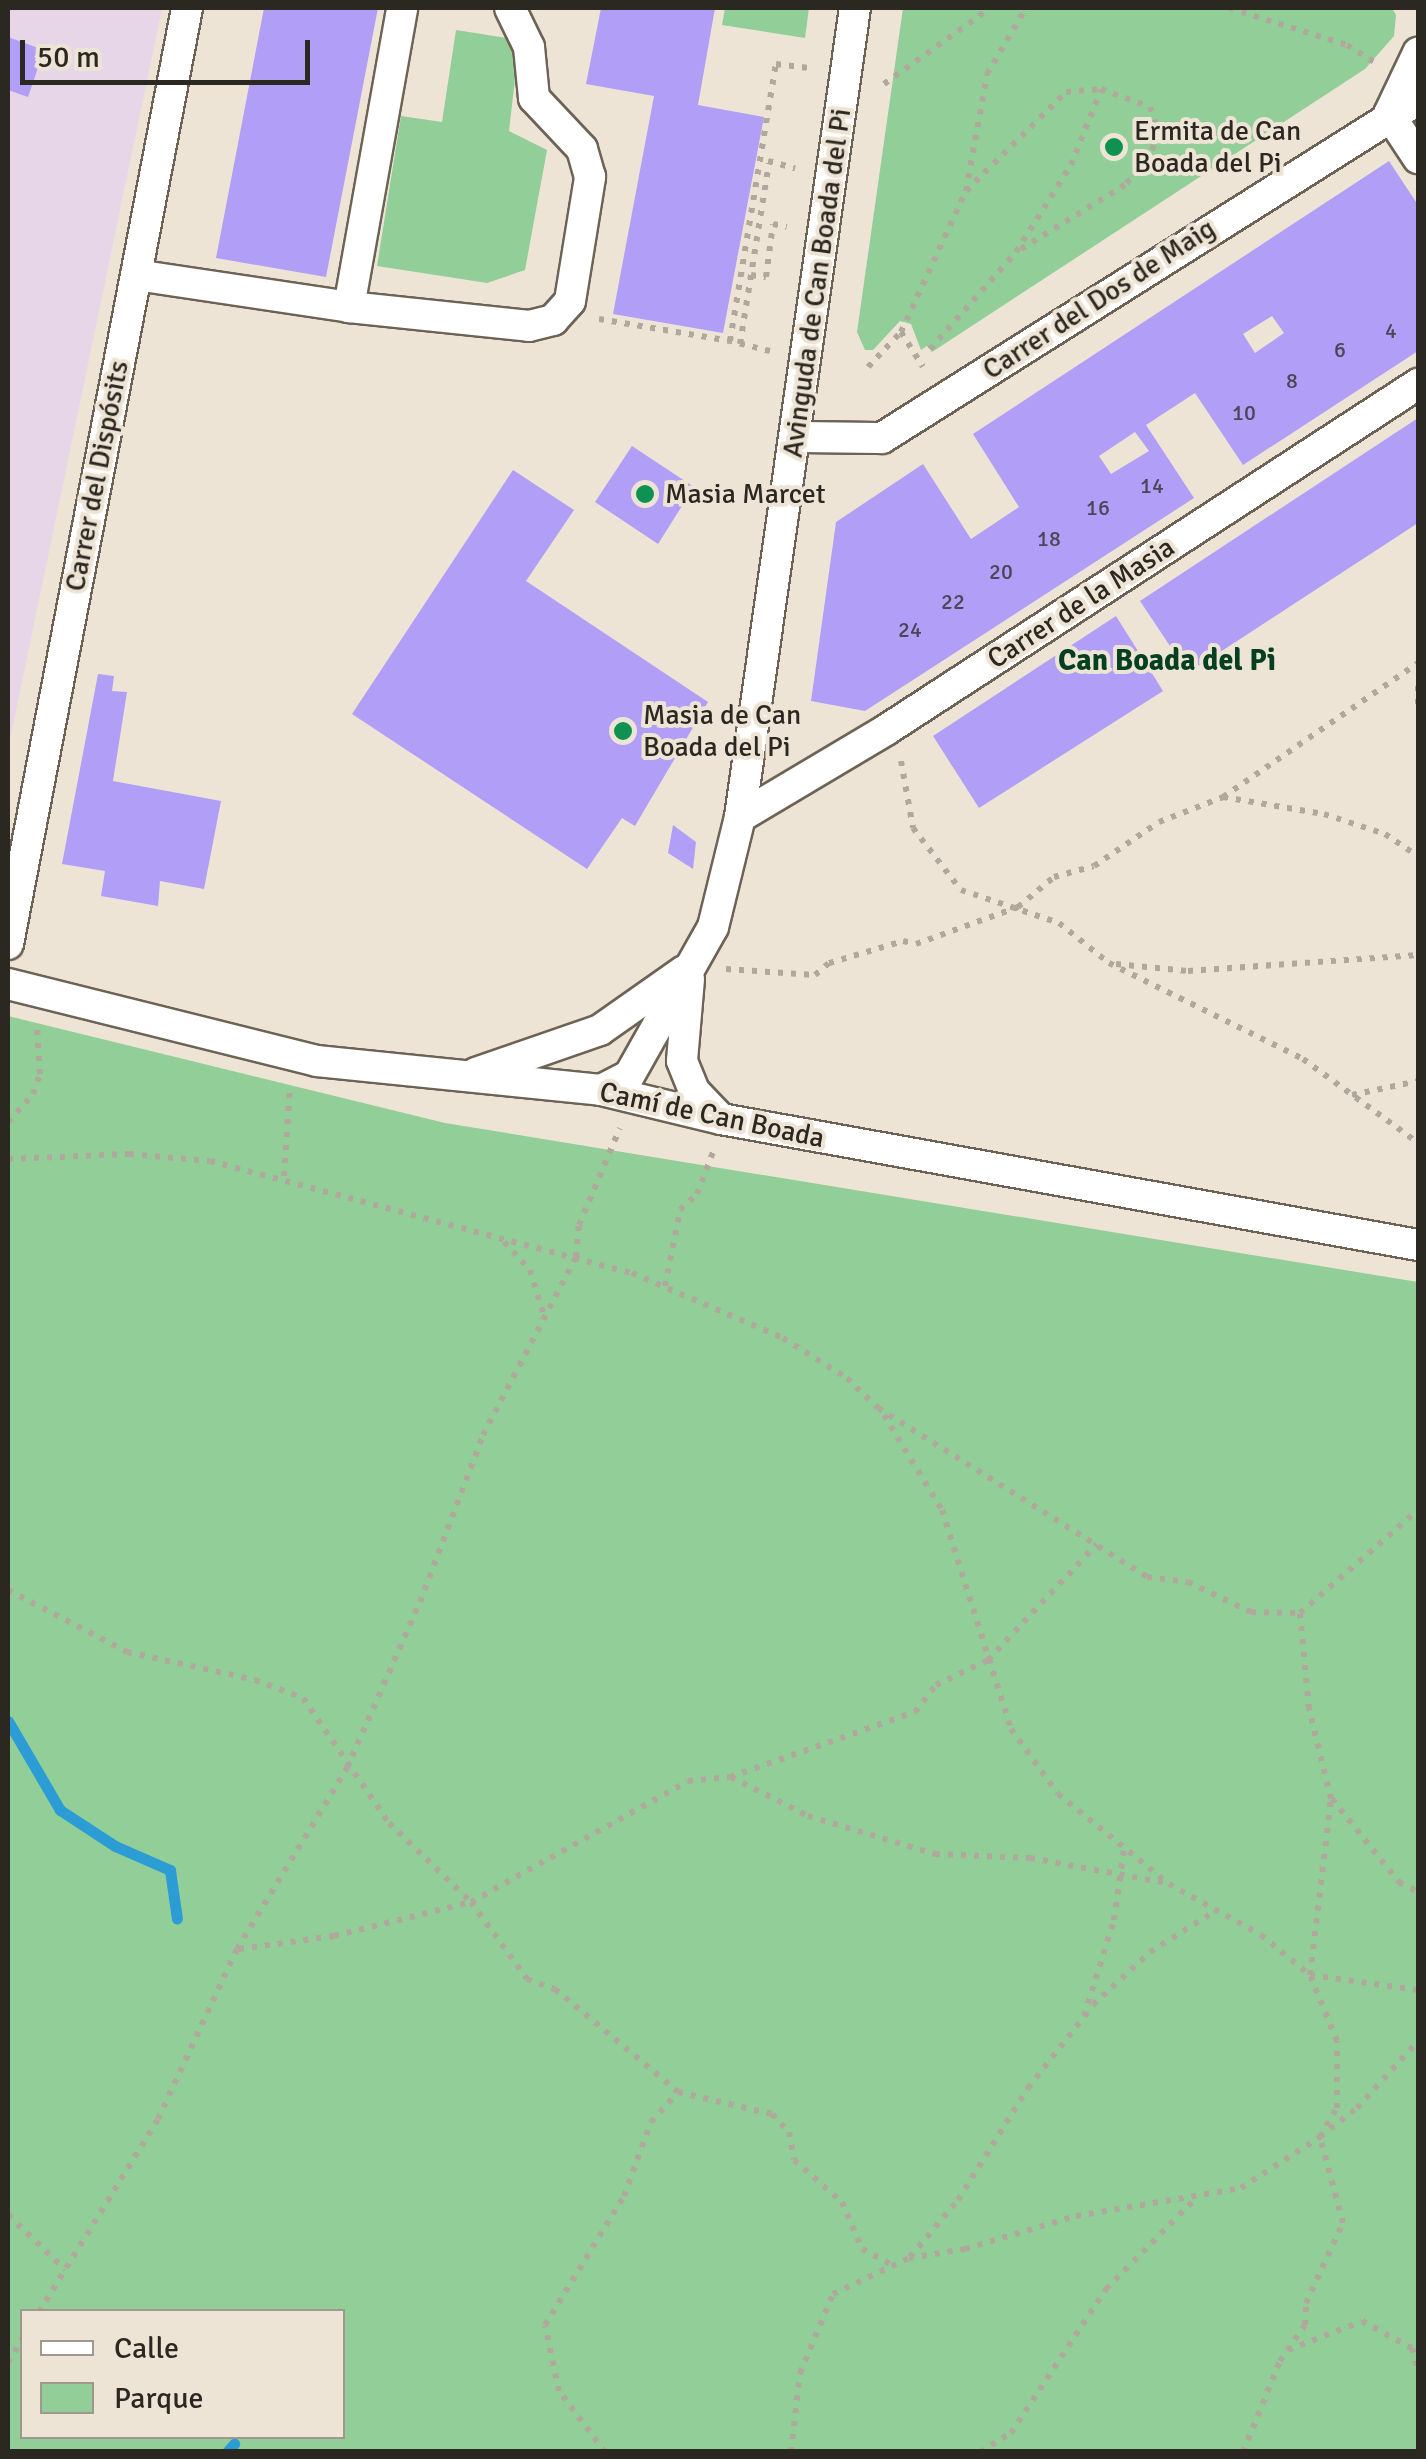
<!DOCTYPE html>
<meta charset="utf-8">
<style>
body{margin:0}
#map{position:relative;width:1426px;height:2459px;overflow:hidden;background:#eee4d5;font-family:Signika,sans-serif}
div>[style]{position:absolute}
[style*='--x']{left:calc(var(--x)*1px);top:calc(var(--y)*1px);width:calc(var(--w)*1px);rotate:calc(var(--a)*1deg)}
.industrial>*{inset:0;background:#e6d6e8}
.green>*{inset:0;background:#92ce97}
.stream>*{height:11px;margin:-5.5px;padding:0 5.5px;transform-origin:5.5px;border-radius:5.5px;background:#2c9dd4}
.building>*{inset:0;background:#b09ef7}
.path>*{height:6px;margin-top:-3px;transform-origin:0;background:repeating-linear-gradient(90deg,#b0a89c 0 5px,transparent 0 13px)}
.roads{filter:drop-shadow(2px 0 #6c6356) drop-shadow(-2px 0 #6c6356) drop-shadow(0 2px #6c6356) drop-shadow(0 -2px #6c6356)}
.street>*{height:30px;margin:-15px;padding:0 15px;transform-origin:15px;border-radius:15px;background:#fff}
.dots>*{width:28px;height:28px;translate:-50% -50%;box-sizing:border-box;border:5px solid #eee4d5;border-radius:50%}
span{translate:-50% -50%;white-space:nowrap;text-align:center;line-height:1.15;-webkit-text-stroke:8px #eee4d5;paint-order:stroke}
.number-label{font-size:22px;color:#4c4556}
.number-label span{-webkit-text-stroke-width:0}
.poi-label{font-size:28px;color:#2b2721}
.left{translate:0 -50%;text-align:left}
.street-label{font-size:28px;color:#2b2721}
.neighbourhood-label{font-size:30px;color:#044020;font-weight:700}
.frame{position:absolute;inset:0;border:10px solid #2b2721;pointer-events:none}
.legend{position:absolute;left:20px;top:2309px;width:325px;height:130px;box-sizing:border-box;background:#eee4d5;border:2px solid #a0988d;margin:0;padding:12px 18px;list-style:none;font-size:30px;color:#2b2721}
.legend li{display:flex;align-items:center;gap:20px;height:50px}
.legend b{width:50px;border:2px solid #a0988d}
.scale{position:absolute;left:20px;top:40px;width:290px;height:45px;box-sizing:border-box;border:5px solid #2b2721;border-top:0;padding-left:12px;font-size:30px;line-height:35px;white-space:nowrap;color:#2b2721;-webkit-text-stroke:8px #eee4d5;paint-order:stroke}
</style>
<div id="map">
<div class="industrial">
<div style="clip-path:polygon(8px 8px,162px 8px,8px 749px)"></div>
</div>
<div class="green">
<div style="clip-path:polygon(725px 8px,809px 8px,805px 38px,722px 25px)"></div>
<div style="clip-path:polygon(903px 8px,1392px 8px,1396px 15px,1394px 36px,1365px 69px,932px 352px,927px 346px,921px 350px,911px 324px,900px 321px,873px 350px,865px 350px,857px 332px)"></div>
<div style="clip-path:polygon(456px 30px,513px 39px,518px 53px,509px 131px,547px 150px,525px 270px,487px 283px,377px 266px,401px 116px,442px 122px)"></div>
<div style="clip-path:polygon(evenodd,8px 1016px,445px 1123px,1418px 1282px,1418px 2451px,8px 2451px,8px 1016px,22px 2312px,342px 2312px,342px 2436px,22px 2436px,22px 2312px)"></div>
</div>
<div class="stream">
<div style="--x:8;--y:1721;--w:103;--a:59.7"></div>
<div style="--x:60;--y:1810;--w:66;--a:33.2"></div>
<div style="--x:115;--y:1846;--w:60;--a:23.6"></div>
<div style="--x:170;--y:1870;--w:49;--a:81.9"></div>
<div style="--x:227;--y:2452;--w:11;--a:-49"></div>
</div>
<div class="building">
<div style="clip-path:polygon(264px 8px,378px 8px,326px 277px,216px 258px)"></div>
<div style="clip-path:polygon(601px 8px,715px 8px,698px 105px,764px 117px,723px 333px,613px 314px,654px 96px,586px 84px)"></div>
<div style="clip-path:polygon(8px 37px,44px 50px,28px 97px,8px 90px)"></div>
<div style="clip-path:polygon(evenodd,1389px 161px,1418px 205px,1418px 351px,1243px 465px,1195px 393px,1146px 425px,1194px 498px,865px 711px,811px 701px,836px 522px,923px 464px,971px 539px,1019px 507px,973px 434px,1389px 161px,1272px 316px,1284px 333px,1255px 353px,1243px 334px,1272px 316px,1389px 161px,1135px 432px,1149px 451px,1111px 474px,1099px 456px,1135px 432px)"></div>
<div style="clip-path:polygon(1418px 418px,1418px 523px,1188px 673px,1140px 601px)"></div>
<div style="clip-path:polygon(632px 446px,694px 487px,658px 544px,595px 502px)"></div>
<div style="clip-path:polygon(513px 470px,574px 510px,526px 581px,708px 702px,635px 826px,622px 818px,587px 869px,352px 714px)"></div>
<div style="clip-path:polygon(1116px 616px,1163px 691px,979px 808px,933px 736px)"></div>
<div style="clip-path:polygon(98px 674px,114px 676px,112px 691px,127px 692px,113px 781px,221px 801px,204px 889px,160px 881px,158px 906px,101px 896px,105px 871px,62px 864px)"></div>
<div style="clip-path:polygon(673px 825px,696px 842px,693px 869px,668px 853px)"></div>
</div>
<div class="path">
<div style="--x:1229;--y:8;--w:124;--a:17.4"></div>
<div style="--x:1347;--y:45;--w:34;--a:32"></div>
<div style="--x:884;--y:84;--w:130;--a:-35.6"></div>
<div style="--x:768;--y:161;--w:28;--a:15"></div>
<div style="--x:966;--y:191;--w:141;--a:-44.7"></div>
<div style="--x:1066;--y:92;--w:35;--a:-5"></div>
<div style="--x:1101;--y:89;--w:52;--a:20.2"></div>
<div style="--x:1150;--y:107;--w:27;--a:73"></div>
<div style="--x:1158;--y:133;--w:30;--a:110"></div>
<div style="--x:1148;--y:161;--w:33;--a:134"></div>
<div style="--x:1125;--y:185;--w:128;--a:148.4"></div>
<div style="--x:751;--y:275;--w:15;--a:8"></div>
<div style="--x:766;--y:277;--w:53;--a:-82.5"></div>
<div style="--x:773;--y:224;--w:14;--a:12"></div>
<div style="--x:599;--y:319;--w:133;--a:9.5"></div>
<div style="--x:901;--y:332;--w:41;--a:57.8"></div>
<div style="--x:740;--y:344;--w:183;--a:-80.9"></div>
<div style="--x:930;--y:349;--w:130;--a:-48.4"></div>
<div style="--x:1016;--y:252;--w:103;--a:-57.7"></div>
<div style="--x:1071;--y:165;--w:81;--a:-68.2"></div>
<div style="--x:770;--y:351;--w:41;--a:-166"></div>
<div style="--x:730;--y:341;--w:281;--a:-80.6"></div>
<div style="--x:776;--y:64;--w:33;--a:7"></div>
<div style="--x:868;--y:367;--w:48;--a:-46.7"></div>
<div style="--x:901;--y:332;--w:155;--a:-65.3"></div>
<div style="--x:966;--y:191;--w:119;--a:-79.8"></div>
<div style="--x:987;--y:74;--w:77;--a:-59.4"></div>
<div style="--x:1418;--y:686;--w:19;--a:90"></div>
<div style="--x:901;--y:761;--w:68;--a:79.8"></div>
<div style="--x:913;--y:828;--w:78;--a:52.3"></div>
<div style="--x:961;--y:890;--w:103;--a:18.6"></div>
<div style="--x:1059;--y:923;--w:64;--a:38.7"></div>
<div style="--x:1109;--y:963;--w:216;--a:26.3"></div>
<div style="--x:1303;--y:1059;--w:142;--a:36.1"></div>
<div style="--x:1223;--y:797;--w:102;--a:9.6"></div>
<div style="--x:1324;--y:814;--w:64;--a:18.2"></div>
<div style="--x:1385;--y:834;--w:40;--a:34"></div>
<div style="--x:1116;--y:964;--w:72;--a:5.6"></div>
<div style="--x:1188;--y:971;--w:231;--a:-4"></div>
<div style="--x:726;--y:969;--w:89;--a:3.9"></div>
<div style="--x:815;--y:975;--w:18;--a:-41"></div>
<div style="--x:829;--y:963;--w:77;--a:-16.6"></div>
<div style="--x:903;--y:941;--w:13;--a:13"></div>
<div style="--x:916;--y:944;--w:109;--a:-19.9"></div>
<div style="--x:1018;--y:907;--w:47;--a:-39.8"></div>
<div style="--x:1054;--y:877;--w:41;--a:-15.4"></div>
<div style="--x:1094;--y:866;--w:78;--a:-34.1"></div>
<div style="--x:1159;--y:822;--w:69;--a:-21.3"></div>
<div style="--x:1223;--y:797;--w:237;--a:-34.5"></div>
<div style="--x:1352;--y:1095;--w:67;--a:-12"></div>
<div style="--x:8;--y:1122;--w:38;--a:-48"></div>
<div style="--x:33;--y:1094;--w:21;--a:-71"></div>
<div style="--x:40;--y:1074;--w:47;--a:-93.7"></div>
<div style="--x:8;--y:1159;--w:121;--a:-2.4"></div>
<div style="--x:129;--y:1154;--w:81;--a:4.9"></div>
<div style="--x:210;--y:1161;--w:437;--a:14.9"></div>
<div style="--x:632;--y:1273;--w:164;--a:23.3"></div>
<div style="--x:783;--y:1338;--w:75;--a:32"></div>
<div style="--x:847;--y:1378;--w:43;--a:44.1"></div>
<div style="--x:878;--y:1408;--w:318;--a:32.1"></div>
<div style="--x:1147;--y:1577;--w:41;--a:7"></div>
<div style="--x:1188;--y:1582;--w:70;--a:25.5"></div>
<div style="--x:1251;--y:1612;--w:49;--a:1.2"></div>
<div style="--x:1300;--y:1613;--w:157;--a:-41.1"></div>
<div style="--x:284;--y:1176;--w:89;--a:-86.1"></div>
<div style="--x:504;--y:1242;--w:38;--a:47"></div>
<div style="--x:530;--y:1270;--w:48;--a:73.1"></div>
<div style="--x:665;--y:1286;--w:77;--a:-78.8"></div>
<div style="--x:680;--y:1210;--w:23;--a:-43"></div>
<div style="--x:697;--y:1194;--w:45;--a:-69.1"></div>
<div style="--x:884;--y:1415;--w:111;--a:58.6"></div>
<div style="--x:942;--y:1510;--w:230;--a:72.5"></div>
<div style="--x:1011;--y:1729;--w:80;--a:54.1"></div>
<div style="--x:1058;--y:1794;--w:143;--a:39"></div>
<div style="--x:1169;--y:1884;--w:105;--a:29"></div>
<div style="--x:1261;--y:1935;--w:63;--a:39.2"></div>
<div style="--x:1310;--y:1975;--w:109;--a:7.9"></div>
<div style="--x:8;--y:1590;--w:134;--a:27.5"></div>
<div style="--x:127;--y:1652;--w:131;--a:12.3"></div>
<div style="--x:255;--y:1680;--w:51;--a:20.6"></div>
<div style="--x:303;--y:1698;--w:152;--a:55.5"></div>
<div style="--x:389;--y:1823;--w:114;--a:43.9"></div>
<div style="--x:471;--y:1902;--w:95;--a:54"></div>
<div style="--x:527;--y:1979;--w:30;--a:20"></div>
<div style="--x:555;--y:1989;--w:160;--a:39.9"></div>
<div style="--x:678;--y:2092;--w:97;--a:13.2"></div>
<div style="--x:772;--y:2114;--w:25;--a:47"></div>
<div style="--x:789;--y:2132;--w:28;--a:80"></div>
<div style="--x:794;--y:2160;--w:64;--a:41.2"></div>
<div style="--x:842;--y:2202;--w:51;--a:66.9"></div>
<div style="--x:862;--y:2249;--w:36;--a:28"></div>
<div style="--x:731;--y:1777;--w:86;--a:26.9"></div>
<div style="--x:808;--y:1816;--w:133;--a:16.7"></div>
<div style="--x:935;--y:1854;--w:95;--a:2.4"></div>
<div style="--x:1030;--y:1858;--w:138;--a:10.4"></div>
<div style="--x:1332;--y:1799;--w:107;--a:51.1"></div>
<div style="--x:1399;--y:1882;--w:21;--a:28"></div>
<div style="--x:239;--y:1949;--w:96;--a:-7.8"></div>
<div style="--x:334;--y:1936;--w:141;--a:-13.9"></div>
<div style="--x:471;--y:1902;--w:248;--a:-29.1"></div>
<div style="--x:688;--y:1781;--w:42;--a:-5.4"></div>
<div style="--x:730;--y:1777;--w:196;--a:-19.4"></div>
<div style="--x:915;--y:1712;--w:34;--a:-52"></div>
<div style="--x:936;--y:1685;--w:58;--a:-25.7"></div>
<div style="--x:988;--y:1660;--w:159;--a:-46.8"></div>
<div style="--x:1084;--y:2016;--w:101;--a:-72.6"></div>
<div style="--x:1114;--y:1920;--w:72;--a:-82"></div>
<div style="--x:8;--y:2215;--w:79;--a:43.5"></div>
<div style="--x:910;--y:2257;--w:75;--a:-49.9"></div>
<div style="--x:958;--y:2200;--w:132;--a:-58"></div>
<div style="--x:1028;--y:2088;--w:105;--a:-51.9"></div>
<div style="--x:1093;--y:2005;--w:78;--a:-42.9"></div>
<div style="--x:1150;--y:1952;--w:77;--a:-32.2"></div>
<div style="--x:39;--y:2312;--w:227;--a:-58.3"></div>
<div style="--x:158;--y:2119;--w:187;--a:-65.1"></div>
<div style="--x:237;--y:1949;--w:212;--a:-58.7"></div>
<div style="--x:347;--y:1768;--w:181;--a:-66.3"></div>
<div style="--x:420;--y:1602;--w:178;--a:-69.3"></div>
<div style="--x:483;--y:1435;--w:201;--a:-62.4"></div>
<div style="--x:576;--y:1257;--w:32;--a:-85"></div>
<div style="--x:579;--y:1225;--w:105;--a:-67.1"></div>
<div style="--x:1288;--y:2350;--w:79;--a:-21.4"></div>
<div style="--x:1362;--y:2321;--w:57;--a:28.4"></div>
<div style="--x:1412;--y:2348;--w:22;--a:74"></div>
<div style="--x:8;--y:2363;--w:28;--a:-60"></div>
<div style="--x:605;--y:2452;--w:76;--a:-127"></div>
<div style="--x:559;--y:2391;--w:67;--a:-102"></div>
<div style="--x:545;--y:2325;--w:151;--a:-58.5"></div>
<div style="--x:624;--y:2196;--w:79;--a:-70"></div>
<div style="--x:651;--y:2122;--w:40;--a:-48"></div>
<div style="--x:791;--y:2452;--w:80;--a:-83.5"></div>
<div style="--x:800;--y:2373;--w:86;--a:-67.3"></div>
<div style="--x:833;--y:2294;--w:84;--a:-25.3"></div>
<div style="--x:909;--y:2258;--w:57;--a:-9.1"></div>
<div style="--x:965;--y:2249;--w:116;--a:-16.6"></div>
<div style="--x:1076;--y:2216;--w:167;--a:-9.6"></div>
<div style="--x:1241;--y:2188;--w:94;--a:-32.8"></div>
<div style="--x:1320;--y:2137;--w:34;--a:-60"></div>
<div style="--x:1337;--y:2108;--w:67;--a:-90"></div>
<div style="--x:1337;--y:2041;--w:71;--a:-112.2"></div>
<div style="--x:1310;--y:1975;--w:177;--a:-83.2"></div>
<div style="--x:1331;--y:1799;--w:93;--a:-103.7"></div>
<div style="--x:1309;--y:1709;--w:96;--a:-95.4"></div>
<div style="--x:980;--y:2452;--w:36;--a:-32"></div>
<div style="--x:1011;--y:2433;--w:173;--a:-56.6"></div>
<div style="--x:1106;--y:2289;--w:124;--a:-45.3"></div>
<div style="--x:1243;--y:2452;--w:98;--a:-67.9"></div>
<div style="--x:1280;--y:2361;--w:44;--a:-55.2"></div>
<div style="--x:1305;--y:2325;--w:22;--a:-87"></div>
<div style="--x:1306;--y:2303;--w:88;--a:-65.2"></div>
<div style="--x:1343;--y:2223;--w:89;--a:-105"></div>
<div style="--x:1320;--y:2137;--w:47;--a:-38.1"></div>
<div style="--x:1357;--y:2108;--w:91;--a:-47.7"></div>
</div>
<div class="roads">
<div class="street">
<div style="--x:1389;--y:114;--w:68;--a:-64.6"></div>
<div style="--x:1389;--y:114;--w:53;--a:56.6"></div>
<div style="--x:136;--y:275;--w:215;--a:8.5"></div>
<div style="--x:349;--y:307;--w:181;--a:6"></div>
<div style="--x:529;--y:326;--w:25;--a:-14"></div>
<div style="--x:553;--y:320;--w:25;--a:-48"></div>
<div style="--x:570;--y:301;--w:126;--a:-80.8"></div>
<div style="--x:590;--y:177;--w:29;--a:-106"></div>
<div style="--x:582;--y:149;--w:70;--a:-133.3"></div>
<div style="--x:534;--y:98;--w:51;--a:-95.6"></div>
<div style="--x:529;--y:47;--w:43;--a:-116"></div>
<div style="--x:349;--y:307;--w:304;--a:-79.9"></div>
<div style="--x:796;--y:437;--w:86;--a:0.7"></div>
<div style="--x:882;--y:438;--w:634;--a:-32.24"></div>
<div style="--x:740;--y:817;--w:170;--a:-30.8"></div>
<div style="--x:886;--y:730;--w:635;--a:-33.04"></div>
<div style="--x:8;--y:944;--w:953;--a:-79.17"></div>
<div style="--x:689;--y:979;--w:82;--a:94.9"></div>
<div style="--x:682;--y:1061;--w:32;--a:68"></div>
<div style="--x:694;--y:1091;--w:39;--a:46"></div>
<div style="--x:8;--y:984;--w:318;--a:14"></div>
<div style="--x:317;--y:1061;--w:285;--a:5.8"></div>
<div style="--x:601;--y:1090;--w:123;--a:13.6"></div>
<div style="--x:721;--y:1119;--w:708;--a:10.25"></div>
<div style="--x:476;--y:1073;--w:131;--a:-19.1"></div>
<div style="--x:600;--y:1030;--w:103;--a:-35.1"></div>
<div style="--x:601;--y:1090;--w:31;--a:-27"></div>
<div style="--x:629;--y:1076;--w:171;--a:-60.6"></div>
<div style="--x:713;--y:927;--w:113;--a:-76.2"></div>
<div style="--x:740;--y:817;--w:817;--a:-81.91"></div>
</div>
</div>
<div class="dots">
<div style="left:1114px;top:147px;background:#0f9251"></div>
<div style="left:645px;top:494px;background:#0f9251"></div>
<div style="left:623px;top:731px;background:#0f9251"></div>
</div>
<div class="number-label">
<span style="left:1391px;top:331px">4</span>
<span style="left:1340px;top:350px">6</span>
<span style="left:1292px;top:381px">8</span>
<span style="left:1244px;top:413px">10</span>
<span style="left:1152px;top:486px">14</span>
<span style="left:1098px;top:508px">16</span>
<span style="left:1049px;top:539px">18</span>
<span style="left:1001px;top:572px">20</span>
<span style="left:953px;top:602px">22</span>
<span style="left:910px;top:630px">24</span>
</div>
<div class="poi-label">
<span class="left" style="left:1134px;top:147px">Ermita de Can<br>Boada del Pi</span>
<span class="left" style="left:665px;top:494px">Masia Marcet</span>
<span class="left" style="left:643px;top:731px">Masia de Can<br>Boada del Pi</span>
</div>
<div class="street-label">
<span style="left:817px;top:283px;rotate:-82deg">Avinguda de Can Boada del Pi</span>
<span style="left:1099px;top:299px;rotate:-33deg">Carrer del Dos de Maig</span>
<span style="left:97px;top:476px;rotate:-79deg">Carrer del Dispósits</span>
<span style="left:1081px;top:603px;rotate:-33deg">Carrer de la Masia</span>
<span style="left:712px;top:1115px;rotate:12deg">Camí de Can Boada</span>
</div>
<div class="neighbourhood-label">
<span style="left:1167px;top:661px">Can Boada del Pi</span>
</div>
<div class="frame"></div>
<ul class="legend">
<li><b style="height:12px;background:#fff"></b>Calle</li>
<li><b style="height:28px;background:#92ce97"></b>Parque</li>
</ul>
<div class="scale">50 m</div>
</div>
